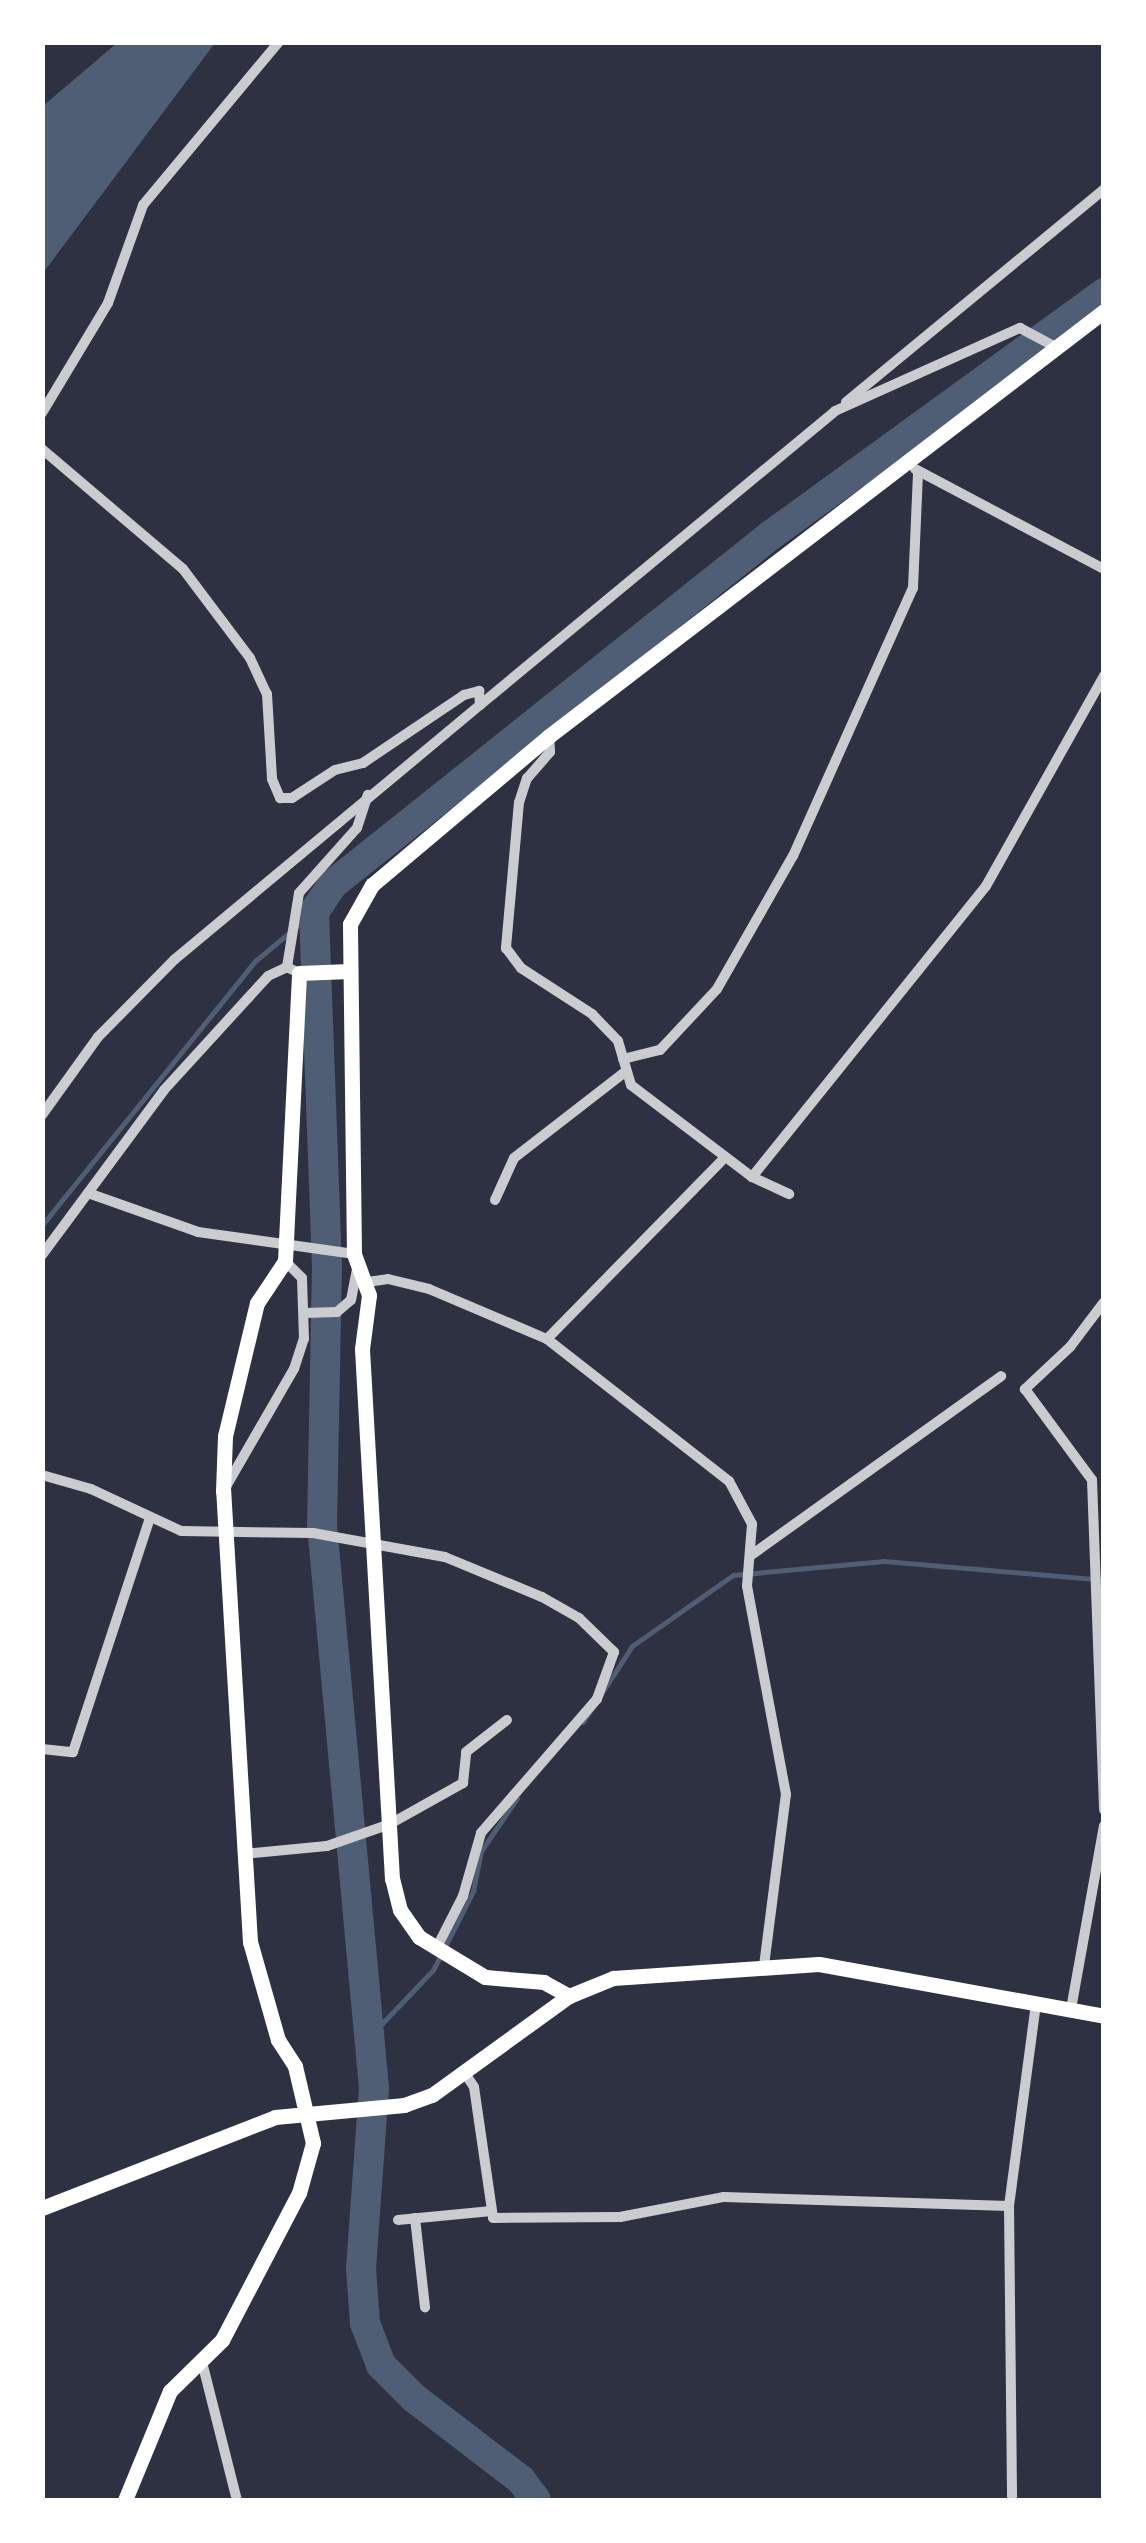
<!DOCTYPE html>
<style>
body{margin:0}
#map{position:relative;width:1146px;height:2543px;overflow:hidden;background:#2d3142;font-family:"Open Sans",sans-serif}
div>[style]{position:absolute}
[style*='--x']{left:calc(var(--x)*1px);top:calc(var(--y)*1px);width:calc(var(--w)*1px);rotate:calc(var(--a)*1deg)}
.water>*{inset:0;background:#4f5d75}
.stream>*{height:5px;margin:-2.5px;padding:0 2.5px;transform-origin:2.5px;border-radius:2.5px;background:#4f5d75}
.river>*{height:30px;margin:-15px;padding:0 15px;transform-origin:15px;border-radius:15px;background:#4f5d75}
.minor>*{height:10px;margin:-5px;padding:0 5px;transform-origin:5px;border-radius:5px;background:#caccd0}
.secondary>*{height:15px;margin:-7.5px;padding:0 7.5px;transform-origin:7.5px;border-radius:7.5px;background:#fff}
.primary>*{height:15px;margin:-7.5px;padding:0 7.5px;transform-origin:7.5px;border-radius:7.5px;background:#fff}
span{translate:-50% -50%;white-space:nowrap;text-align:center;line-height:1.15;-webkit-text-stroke:10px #fff;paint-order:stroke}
.frame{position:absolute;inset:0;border:45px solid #fff;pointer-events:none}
</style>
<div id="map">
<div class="water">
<div style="clip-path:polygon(117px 43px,215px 43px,43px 273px,43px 106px)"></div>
</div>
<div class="stream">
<div style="--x:42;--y:1225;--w:339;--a:-51.1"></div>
<div style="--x:255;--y:961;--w:77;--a:-39.7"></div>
<div style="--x:583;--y:1722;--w:90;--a:-57.2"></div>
<div style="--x:632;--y:1646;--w:123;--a:-35.1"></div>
<div style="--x:733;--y:1575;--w:152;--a:-5.3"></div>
<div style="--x:884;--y:1561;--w:221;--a:4.9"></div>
<div style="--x:372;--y:2034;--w:88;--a:-46.4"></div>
<div style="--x:433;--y:1970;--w:89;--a:-63.1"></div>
<div style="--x:473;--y:1891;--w:41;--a:-78.7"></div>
<div style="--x:481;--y:1851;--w:64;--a:-55.8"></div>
</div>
<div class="river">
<div style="--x:536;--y:2500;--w:25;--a:-127"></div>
<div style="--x:521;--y:2480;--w:135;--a:-142.5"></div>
<div style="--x:414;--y:2398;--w:47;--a:-135"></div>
<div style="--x:381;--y:2365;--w:45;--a:-110.9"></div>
<div style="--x:365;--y:2323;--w:54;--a:-94.2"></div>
<div style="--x:361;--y:2269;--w:181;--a:-85.9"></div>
<div style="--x:374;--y:2088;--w:565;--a:-95.28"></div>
<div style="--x:322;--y:1525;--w:258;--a:-88.9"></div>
<div style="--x:327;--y:1267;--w:355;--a:-92.1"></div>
<div style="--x:314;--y:912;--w:34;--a:-56"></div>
<div style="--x:333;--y:884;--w:560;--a:-38.55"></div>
<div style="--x:771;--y:535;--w:412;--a:-36"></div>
</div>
<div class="minor">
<div style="--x:846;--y:402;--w:335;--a:-39.5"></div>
<div style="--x:42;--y:413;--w:128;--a:-59"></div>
<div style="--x:108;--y:303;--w:104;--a:-70.3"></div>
<div style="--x:143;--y:205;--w:212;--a:-50.2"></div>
<div style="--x:42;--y:449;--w:185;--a:40.4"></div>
<div style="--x:183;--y:569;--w:111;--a:53"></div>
<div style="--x:250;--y:658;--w:40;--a:65"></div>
<div style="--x:267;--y:694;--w:85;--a:86.6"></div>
<div style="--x:272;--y:779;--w:21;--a:67"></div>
<div style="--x:280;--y:798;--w:12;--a:0"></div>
<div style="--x:292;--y:798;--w:51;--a:-33.1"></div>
<div style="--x:335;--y:770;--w:29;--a:-14"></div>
<div style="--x:363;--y:763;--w:122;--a:-34"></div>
<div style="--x:464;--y:695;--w:16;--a:-15"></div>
<div style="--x:479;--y:691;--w:14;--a:86"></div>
<div style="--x:480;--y:705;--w:397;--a:140.2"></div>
<div style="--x:175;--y:959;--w:110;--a:134.6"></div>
<div style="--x:98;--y:1037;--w:96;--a:125.7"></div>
<div style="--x:915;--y:469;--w:214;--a:27.9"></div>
<div style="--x:480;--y:705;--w:461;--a:-39.6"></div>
<div style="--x:835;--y:411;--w:203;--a:-24.2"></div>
<div style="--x:1020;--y:328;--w:38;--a:28"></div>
<div style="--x:549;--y:736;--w:16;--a:86"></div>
<div style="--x:550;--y:752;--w:35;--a:131"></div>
<div style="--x:527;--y:778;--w:25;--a:108"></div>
<div style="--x:519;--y:802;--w:147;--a:95.1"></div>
<div style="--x:506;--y:948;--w:25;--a:53"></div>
<div style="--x:521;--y:968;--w:85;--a:32.9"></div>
<div style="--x:592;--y:1014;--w:37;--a:46"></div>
<div style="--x:618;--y:1041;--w:46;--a:73.5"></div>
<div style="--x:631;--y:1085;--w:152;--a:37.2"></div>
<div style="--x:752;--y:1177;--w:373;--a:-51.2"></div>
<div style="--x:986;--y:886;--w:241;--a:-60.7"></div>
<div style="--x:287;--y:967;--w:75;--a:-80.8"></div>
<div style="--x:299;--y:893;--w:87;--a:-48.3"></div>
<div style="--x:357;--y:828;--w:35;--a:-72"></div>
<div style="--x:623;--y:1059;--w:38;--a:-14"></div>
<div style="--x:660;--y:1050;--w:83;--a:-46.9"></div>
<div style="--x:717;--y:989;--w:153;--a:-60.3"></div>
<div style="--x:793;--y:856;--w:294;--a:-65.9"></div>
<div style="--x:913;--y:588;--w:116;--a:-87.5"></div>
<div style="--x:752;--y:1177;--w:41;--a:24.7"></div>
<div style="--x:88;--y:1193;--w:117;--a:19.5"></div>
<div style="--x:198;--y:1232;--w:158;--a:8"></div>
<div style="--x:495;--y:1200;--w:46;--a:-65.7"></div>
<div style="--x:514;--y:1158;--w:142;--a:-37.8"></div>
<div style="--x:42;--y:1255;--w:205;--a:-53.5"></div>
<div style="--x:164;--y:1090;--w:154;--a:-47.6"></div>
<div style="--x:268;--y:976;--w:21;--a:-25"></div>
<div style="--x:287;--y:967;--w:13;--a:27"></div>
<div style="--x:367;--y:1282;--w:21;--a:-8"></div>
<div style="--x:388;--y:1279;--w:42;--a:13.7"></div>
<div style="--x:429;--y:1289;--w:128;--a:23"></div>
<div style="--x:547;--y:1339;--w:250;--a:-45.6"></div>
<div style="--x:1104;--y:1302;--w:56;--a:127.1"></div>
<div style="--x:1070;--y:1347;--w:62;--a:137"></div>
<div style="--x:1025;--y:1389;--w:113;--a:53.6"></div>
<div style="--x:1092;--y:1480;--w:330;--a:87.9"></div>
<div style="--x:305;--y:1313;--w:32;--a:-2"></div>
<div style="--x:337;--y:1312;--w:18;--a:-41"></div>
<div style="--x:351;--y:1300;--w:33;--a:-79"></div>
<div style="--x:547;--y:1339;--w:231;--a:38"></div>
<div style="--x:729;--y:1481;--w:49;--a:61.9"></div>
<div style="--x:752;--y:1524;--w:62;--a:94.6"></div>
<div style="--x:747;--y:1586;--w:212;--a:79.4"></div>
<div style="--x:786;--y:1794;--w:172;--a:97.3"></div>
<div style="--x:42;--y:1475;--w:51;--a:15.9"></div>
<div style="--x:91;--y:1489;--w:99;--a:25"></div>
<div style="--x:181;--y:1531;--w:132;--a:0.9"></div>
<div style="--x:313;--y:1533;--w:134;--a:10.3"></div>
<div style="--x:445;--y:1557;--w:105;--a:22.4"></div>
<div style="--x:542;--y:1597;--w:43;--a:29.6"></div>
<div style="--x:579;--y:1618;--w:49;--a:44.2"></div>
<div style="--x:614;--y:1652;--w:50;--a:109.9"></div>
<div style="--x:597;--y:1699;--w:177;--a:130.9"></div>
<div style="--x:481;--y:1833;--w:66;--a:105.9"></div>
<div style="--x:463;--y:1896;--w:57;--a:117"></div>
<div style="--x:224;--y:1490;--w:140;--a:-60"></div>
<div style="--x:294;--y:1369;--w:32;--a:-72"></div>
<div style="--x:304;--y:1339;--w:61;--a:-91.9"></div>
<div style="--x:302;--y:1278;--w:24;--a:-135"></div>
<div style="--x:750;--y:1556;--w:309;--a:-35.6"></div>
<div style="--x:42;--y:1749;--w:31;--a:6"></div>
<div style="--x:73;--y:1752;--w:246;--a:-71.8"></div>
<div style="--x:243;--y:1854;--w:84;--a:-5.4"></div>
<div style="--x:327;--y:1846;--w:67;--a:-19.2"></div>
<div style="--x:390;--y:1824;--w:84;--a:-29.3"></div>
<div style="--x:463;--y:1783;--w:31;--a:-84"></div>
<div style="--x:466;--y:1752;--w:52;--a:-38"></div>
<div style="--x:1071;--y:2009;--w:186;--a:-79.8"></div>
<div style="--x:466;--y:2075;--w:14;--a:56"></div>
<div style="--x:474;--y:2087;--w:132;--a:81.7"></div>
<div style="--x:493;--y:2218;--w:127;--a:-0.5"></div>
<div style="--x:620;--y:2217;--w:106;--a:-10.9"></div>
<div style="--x:724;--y:2197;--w:285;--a:1.8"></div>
<div style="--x:1009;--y:2206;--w:205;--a:-82.4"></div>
<div style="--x:1009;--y:2206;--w:294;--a:89.4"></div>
<div style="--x:415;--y:2218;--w:90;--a:83.6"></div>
<div style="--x:398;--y:2220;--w:94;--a:-5.5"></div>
<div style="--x:202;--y:2362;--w:142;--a:75.8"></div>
</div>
<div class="secondary">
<div style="--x:569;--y:1996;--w:29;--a:-151"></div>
<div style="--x:544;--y:1982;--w:59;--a:-175.2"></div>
<div style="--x:485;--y:1977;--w:77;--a:-148.8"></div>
<div style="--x:419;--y:1937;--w:33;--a:-125"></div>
<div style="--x:400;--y:1910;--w:32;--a:-104"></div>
<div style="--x:392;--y:1879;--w:531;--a:-93.24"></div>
<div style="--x:362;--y:1349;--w:54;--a:-82.6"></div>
<div style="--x:369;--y:1295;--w:44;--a:-110.1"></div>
<div style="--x:354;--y:1254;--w:330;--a:-90.7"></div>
<div style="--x:350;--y:924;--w:45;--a:-60.6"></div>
<div style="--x:372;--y:885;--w:231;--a:-40.1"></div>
<div style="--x:549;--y:736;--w:699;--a:-37.44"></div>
<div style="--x:125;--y:2500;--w:118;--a:-67.6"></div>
<div style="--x:170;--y:2391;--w:73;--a:-44.4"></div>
<div style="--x:222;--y:2340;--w:166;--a:-62.4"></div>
<div style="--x:299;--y:2193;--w:52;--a:-74.4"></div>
<div style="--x:313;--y:2143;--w:79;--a:-103.2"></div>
<div style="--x:295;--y:2066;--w:31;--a:-123"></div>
<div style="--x:278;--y:2040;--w:102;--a:-105.9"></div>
<div style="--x:250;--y:1942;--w:452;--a:-93.4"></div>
<div style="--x:223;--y:1491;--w:55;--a:-87.9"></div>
<div style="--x:225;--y:1436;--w:137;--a:-76.5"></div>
<div style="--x:257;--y:1303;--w:50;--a:-56.3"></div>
<div style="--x:285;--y:1261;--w:288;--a:-87.2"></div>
<div style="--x:299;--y:973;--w:51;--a:-2.2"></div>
</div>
<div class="primary">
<div style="--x:42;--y:2208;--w:250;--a:-21.3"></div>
<div style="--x:275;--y:2117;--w:130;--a:-5.3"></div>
<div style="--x:404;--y:2105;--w:30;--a:-20"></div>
<div style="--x:432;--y:2095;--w:169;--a:-35.9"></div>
<div style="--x:569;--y:1996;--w:48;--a:-22.2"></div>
<div style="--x:613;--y:1978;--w:206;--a:-3.9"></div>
<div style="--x:819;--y:1964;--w:290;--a:10.3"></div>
</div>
<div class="frame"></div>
</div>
